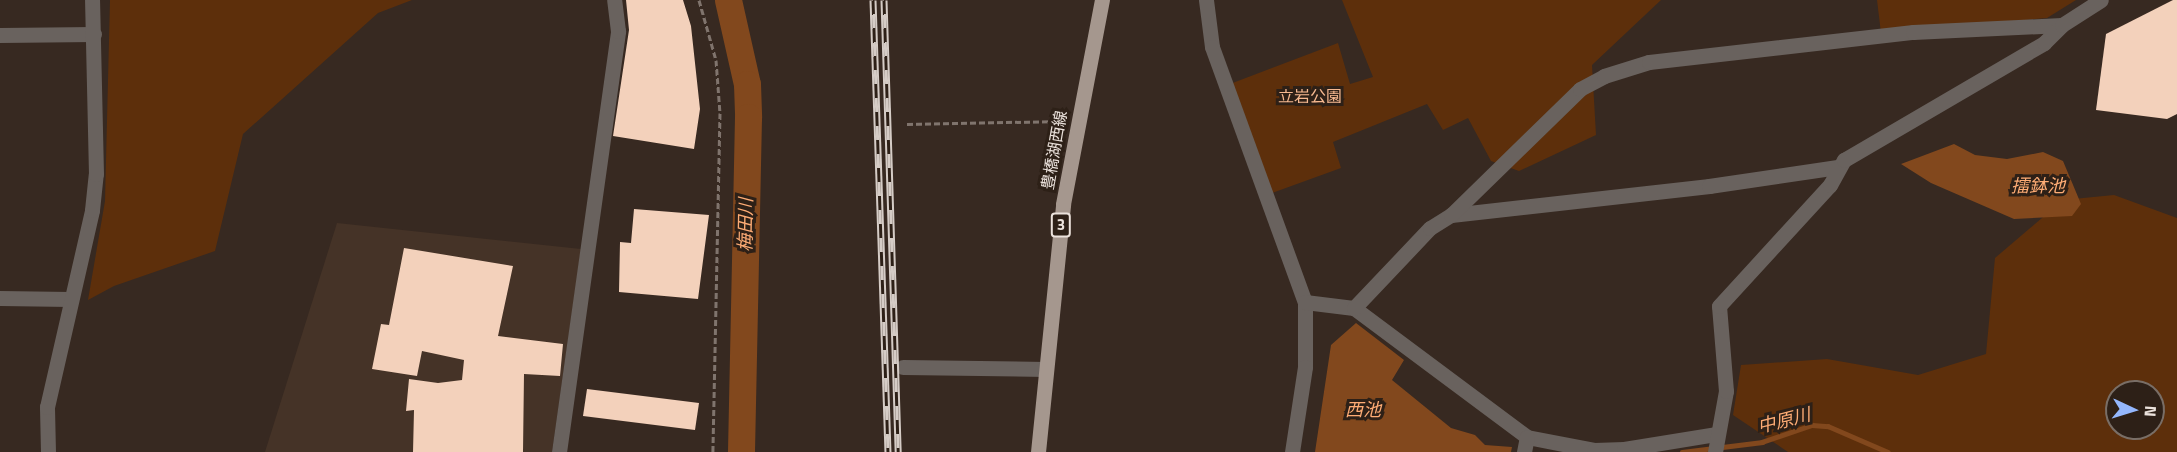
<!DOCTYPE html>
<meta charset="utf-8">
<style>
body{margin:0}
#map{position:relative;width:2177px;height:452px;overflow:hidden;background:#372921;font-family:"Titillium Web","Noto Sans JP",sans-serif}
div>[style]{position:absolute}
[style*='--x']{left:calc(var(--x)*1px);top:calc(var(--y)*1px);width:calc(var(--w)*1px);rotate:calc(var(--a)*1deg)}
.built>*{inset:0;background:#453327}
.green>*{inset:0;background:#5d2f0b}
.water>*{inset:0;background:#82481d}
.stream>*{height:4.5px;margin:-2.25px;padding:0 2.25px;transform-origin:2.25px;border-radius:2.25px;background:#82481d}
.river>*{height:27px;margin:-13.5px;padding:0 13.5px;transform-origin:13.5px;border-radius:13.5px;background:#82481d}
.building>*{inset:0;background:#f3d1bb}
.path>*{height:3px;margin-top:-1.5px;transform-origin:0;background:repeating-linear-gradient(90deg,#80746d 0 6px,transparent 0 9px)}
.minor>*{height:15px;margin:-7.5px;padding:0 7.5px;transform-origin:7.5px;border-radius:7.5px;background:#69625e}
.major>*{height:15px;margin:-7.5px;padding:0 7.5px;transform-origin:7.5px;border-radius:7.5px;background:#a5978e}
.rail>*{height:7px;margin-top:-3.5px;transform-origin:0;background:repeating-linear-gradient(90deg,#2d2017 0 14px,#d5ccc6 0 28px);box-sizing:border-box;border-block:2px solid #d5ccc6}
span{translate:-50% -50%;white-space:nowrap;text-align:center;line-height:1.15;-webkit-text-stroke:6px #2d2017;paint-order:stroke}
.shield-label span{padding:2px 4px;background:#2d2017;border:2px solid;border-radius:4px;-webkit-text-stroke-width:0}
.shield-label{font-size:15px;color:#ebe2dc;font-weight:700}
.park-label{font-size:16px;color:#f7b990}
.street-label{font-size:16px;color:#ebe2dc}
.water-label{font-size:18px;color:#feac75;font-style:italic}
.north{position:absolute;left:2105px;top:380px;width:60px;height:60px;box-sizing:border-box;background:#2d2017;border:2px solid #796e66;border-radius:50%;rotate:94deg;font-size:16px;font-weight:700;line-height:24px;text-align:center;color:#ebe2dc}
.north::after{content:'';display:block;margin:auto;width:21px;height:27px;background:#94b7fd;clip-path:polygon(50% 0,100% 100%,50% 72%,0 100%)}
</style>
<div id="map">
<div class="built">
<div style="clip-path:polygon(337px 223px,581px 249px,552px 452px,265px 452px)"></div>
</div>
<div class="green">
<div style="clip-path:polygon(110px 0,412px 0,378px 13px,243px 134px,215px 251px,114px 286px,88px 300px,105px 201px)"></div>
<div style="clip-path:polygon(1342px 0,1661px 0,1592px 65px,1596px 135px,1519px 171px,1491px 161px,1468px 118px,1443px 130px,1427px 104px,1333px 142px,1341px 168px,1269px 194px,1230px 84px,1338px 43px,1350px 84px,1373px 77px)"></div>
<div style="clip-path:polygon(1877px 0,2076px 0,2047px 18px,1881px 33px)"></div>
<div style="clip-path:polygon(evenodd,2114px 195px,2177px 218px,2177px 452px,1788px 452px,1733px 415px,1741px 365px,1827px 359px,1918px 375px,1986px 354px,1995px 258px,2063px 200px,2114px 195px,2117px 392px,2153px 392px,2153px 428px,2117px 428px,2117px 392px)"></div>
</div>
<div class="water">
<div style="clip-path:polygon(1954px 144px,1975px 155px,2007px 159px,2043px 152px,2063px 161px,2081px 204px,2072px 216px,2014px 219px,1931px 183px,1901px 164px)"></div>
<div style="clip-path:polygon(1356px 323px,1404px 360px,1392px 380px,1451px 428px,1475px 435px,1485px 445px,1512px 447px,1511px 452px,1315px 452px,1331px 345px)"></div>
</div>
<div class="stream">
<div style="--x:1682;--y:452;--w:81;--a:-7.1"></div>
<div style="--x:1762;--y:442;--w:53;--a:-18.8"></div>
<div style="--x:1812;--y:425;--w:16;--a:4"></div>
<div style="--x:1828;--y:426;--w:65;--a:23.4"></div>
</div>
<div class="river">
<div style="--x:728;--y:0;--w:86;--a:77.3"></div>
<div style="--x:747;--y:84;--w:33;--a:88"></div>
<div style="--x:748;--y:117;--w:335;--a:91.2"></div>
</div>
<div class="building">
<div style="clip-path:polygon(626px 0,683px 0,691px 26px,700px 109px,694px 149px,613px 136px,629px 30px)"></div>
<div style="clip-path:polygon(2173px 0,2177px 0,2177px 114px,2167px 119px,2096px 110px,2106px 34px)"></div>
<div style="clip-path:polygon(634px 209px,709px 215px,698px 299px,619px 292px,620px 242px,631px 243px)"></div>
<div style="clip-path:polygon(404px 248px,513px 266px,498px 336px,563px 344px,560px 376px,524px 374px,523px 452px,413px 452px,414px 410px,406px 411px,409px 379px,438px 383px,462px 380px,464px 360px,422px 351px,417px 376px,372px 369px,381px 324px,389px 325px)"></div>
<div style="clip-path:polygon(587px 389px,699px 403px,695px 430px,583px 416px)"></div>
</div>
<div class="path">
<div style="--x:699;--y:0;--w:62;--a:74.2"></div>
<div style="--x:716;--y:60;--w:53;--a:85.7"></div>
<div style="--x:720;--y:113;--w:339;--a:91.2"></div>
<div style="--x:907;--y:124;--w:157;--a:-1.1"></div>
</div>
<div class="minor">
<div style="--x:1206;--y:0;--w:47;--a:82.7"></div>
<div style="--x:1212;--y:47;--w:271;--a:70"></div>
<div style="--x:1305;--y:302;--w:65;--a:90"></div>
<div style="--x:1305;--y:367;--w:86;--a:98.7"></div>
<div style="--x:0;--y:35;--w:94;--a:-0.6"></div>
<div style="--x:1451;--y:215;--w:260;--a:-6.4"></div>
<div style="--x:1709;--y:186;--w:130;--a:-8.4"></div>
<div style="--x:0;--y:298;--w:70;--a:0.8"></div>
<div style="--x:1305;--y:302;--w:49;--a:7"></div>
<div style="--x:1354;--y:308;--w:216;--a:36.7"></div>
<div style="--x:1527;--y:437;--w:68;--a:11"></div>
<div style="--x:1594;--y:450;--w:30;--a:-2"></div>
<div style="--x:1624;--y:449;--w:94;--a:-9.2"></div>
<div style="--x:1354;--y:308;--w:110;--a:-46.5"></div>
<div style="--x:1430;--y:228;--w:25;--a:-32"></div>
<div style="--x:1451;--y:215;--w:180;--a:-44.3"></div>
<div style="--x:1580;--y:89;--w:27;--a:-28"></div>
<div style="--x:1604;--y:76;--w:47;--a:-17.3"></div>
<div style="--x:1649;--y:62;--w:266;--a:-6.5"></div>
<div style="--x:1913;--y:32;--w:149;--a:-2.7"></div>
<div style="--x:903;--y:367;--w:143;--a:0.8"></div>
<div style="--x:48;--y:452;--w:45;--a:-91.3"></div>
<div style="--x:47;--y:407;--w:202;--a:-77.1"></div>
<div style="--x:92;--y:210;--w:36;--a:-84"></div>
<div style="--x:96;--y:174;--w:174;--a:-91.3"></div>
<div style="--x:559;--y:452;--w:425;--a:-82"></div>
<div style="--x:618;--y:31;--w:31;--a:-97"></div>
<div style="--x:1524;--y:452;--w:15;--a:-79"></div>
<div style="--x:1715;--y:452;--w:62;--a:-79.8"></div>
<div style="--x:1726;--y:391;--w:85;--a:-94.7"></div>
<div style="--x:1719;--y:306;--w:164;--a:-47.5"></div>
<div style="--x:1830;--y:185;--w:29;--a:-61"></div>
<div style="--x:1844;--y:160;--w:232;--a:-30.3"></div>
<div style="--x:2044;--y:43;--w:25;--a:-45"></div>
<div style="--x:2062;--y:25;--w:46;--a:-32.7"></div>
</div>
<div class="major">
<div style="--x:1038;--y:452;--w:249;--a:-84.2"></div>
<div style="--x:1063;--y:204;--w:208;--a:-79.2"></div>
</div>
<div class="rail">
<div style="--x:873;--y:0;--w:452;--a:88.1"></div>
<div style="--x:884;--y:0;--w:452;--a:88.2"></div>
</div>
<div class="shield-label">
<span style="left:1061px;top:225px">3</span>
</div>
<div class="park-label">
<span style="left:1310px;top:96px">立岩公園</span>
</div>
<div class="street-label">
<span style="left:1054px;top:150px;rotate:-80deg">豊橋湖西線</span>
</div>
<div class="water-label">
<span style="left:2038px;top:186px">擂鉢池</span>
<span style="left:746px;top:225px;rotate:-89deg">梅田川</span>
<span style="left:1363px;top:410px">西池</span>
<span style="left:1784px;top:421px;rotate:-14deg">中原川</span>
</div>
<div class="north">N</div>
</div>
